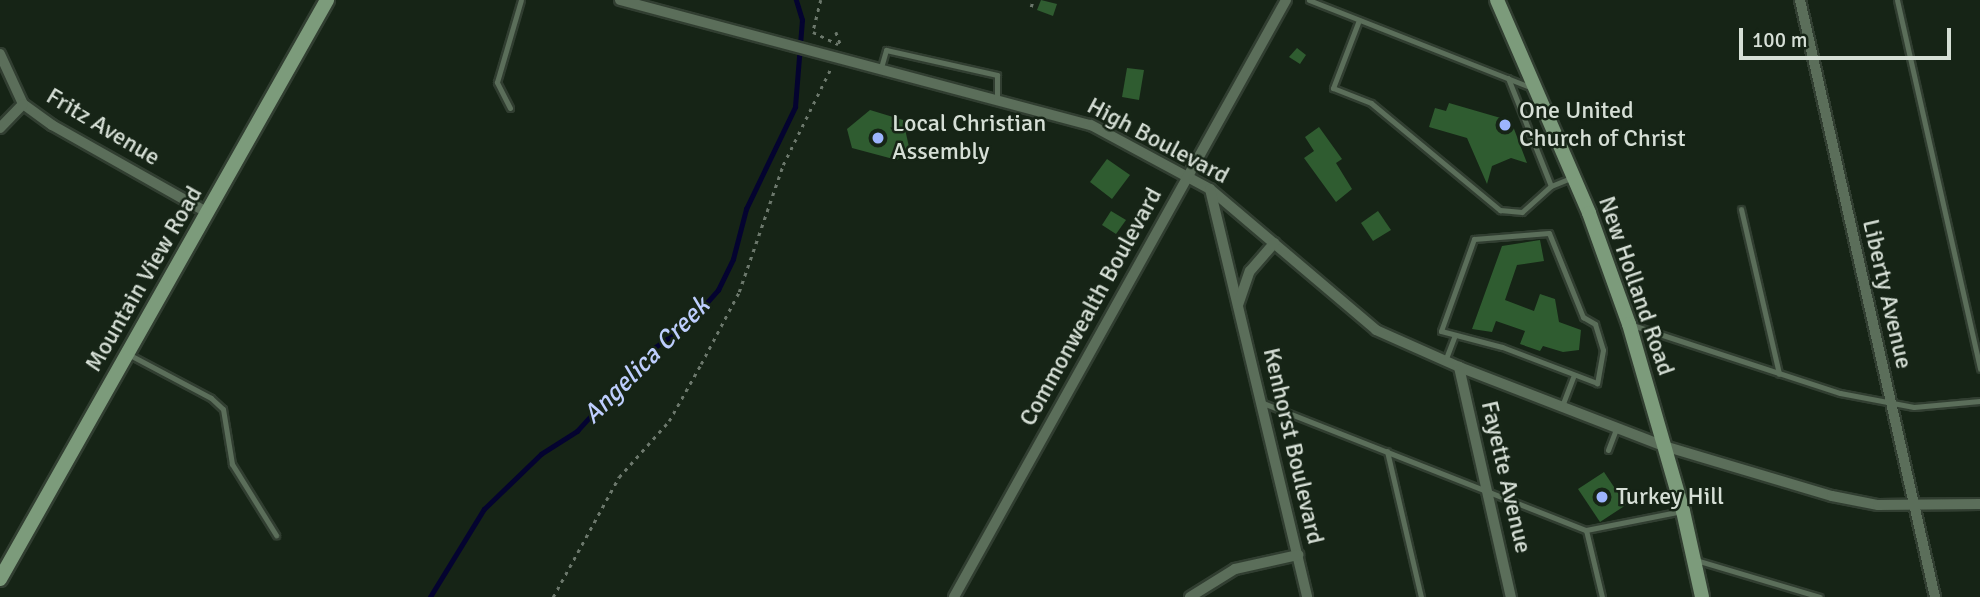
<!DOCTYPE html>
<style>
body{margin:0}
#map{position:relative;width:1980px;height:597px;overflow:hidden;background:#162416;font-family:Signika,sans-serif}
div>[style]{position:absolute}
[style*='--x']{left:calc(var(--x)*1px);top:calc(var(--y)*1px);width:calc(var(--w)*1px);rotate:calc(var(--a)*1deg)}
.stream>*{height:4.5px;margin:-2.25px;padding:0 2.25px;transform-origin:2.25px;border-radius:2.25px;background:#040330}
.building>*{inset:0;background:#2f5c30}
.path>*{height:2.5px;margin-top:-1.25px;transform-origin:0;background:repeating-linear-gradient(90deg,#6c786c 0 3.5px,transparent 0 8.5px)}
.roads{filter:drop-shadow(2px 0 #313e31) drop-shadow(-2px 0 #313e31) drop-shadow(0 2px #313e31) drop-shadow(0 -2px #313e31)}
.lane>*{height:5px;margin:-2.5px;padding:0 2.5px;transform-origin:2.5px;border-radius:2.5px;background:#5b6e5a}
.street>*{height:10px;margin:-5px;padding:0 5px;transform-origin:5px;border-radius:5px;background:#5b6e5a}
.secondary>*{height:14px;margin:-7px;padding:0 7px;transform-origin:7px;border-radius:7px;background:#7c9b7b}
.dots>*{width:19px;height:19px;translate:-50% -50%;box-sizing:border-box;border:4px solid #162416;border-radius:50%}
span{translate:-50% -50%;white-space:nowrap;text-align:center;line-height:1.15;-webkit-text-stroke:5px #162416;paint-order:stroke}
.poi-label{font-size:24px;color:#d6dfd6}
.left{translate:0 -50%;text-align:left}
.street-label{font-size:24px;color:#d6dfd6}
.water-label{font-size:26px;color:#becefe;font-style:italic}
.scale{position:absolute;left:1739px;top:28px;width:212px;height:32px;box-sizing:border-box;border:4px solid #d6dfd6;border-top:0;padding-left:9px;font-size:21px;line-height:24px;white-space:nowrap;color:#d6dfd6;-webkit-text-stroke:5px #162416;paint-order:stroke}
</style>
<div id="map">
<div class="stream">
<div style="--x:430;--y:597;--w:103;--a:-58.5"></div>
<div style="--x:484;--y:509;--w:79;--a:-44"></div>
<div style="--x:541;--y:454;--w:43;--a:-32.6"></div>
<div style="--x:577;--y:431;--w:110;--a:-47.6"></div>
<div style="--x:651;--y:350;--w:44;--a:-34.8"></div>
<div style="--x:687;--y:325;--w:47;--a:-48.5"></div>
<div style="--x:718;--y:290;--w:34;--a:-64"></div>
<div style="--x:733;--y:259;--w:52;--a:-75.4"></div>
<div style="--x:746;--y:209;--w:113;--a:-64.3"></div>
<div style="--x:795;--y:107;--w:87;--a:-85.4"></div>
<div style="--x:802;--y:20;--w:21;--a:-107"></div>
</div>
<div class="building">
<div style="clip-path:polygon(1041px 0,1057px 4px,1053px 16px,1037px 10px)"></div>
<div style="clip-path:polygon(1297px 48px,1306px 55px,1300px 64px,1289px 57px)"></div>
<div style="clip-path:polygon(1127px 68px,1144px 70px,1139px 100px,1122px 97px)"></div>
<div style="clip-path:polygon(1449px 103px,1511px 121px,1527px 163px,1511px 158px,1492px 166px,1487px 184px,1467px 138px,1429px 127px,1435px 108px,1446px 111px)"></div>
<div style="clip-path:polygon(870px 110px,903px 120px,909px 147px,897px 160px,852px 148px,847px 129px)"></div>
<div style="clip-path:polygon(1319px 127px,1342px 159px,1336px 163px,1352px 189px,1336px 202px,1304px 158px,1314px 151px,1305px 137px)"></div>
<div style="clip-path:polygon(1107px 159px,1130px 175px,1112px 199px,1090px 182px)"></div>
<div style="clip-path:polygon(1111px 211px,1126px 220px,1116px 234px,1102px 225px)"></div>
<div style="clip-path:polygon(1378px 211px,1391px 230px,1373px 241px,1361px 223px)"></div>
<div style="clip-path:polygon(1540px 240px,1544px 261px,1517px 265px,1505px 300px,1534px 311px,1540px 294px,1555px 299px,1559px 322px,1581px 330px,1579px 350px,1563px 352px,1543px 346px,1540px 351px,1520px 344px,1525px 331px,1496px 321px,1492px 332px,1472px 329px,1502px 246px)"></div>
<div style="clip-path:polygon(1604px 472px,1626px 505px,1600px 522px,1578px 489px)"></div>
</div>
<div class="path">
<div style="--x:821;--y:0;--w:33;--a:104"></div>
<div style="--x:813;--y:32;--w:28;--a:26"></div>
<div style="--x:1031;--y:7;--w:7;--a:-74"></div>
<div style="--x:836;--y:32;--w:15;--a:70"></div>
<div style="--x:553;--y:597;--w:137;--a:-61.2"></div>
<div style="--x:619;--y:477;--w:75;--a:-48.2"></div>
<div style="--x:669;--y:421;--w:65;--a:-60.7"></div>
<div style="--x:701;--y:364;--w:81;--a:-62.2"></div>
<div style="--x:739;--y:292;--w:134;--a:-70.9"></div>
<div style="--x:783;--y:165;--w:108;--a:-63.7"></div>
</div>
<div class="roads">
<div class="lane">
<div style="--x:1309;--y:0;--w:238;--a:21.5"></div>
<div style="--x:1897;--y:0;--w:378;--a:77.3"></div>
<div style="--x:1359;--y:20;--w:73;--a:110.9"></div>
<div style="--x:1333;--y:88;--w:41;--a:21.5"></div>
<div style="--x:1371;--y:103;--w:168;--a:39.7"></div>
<div style="--x:1500;--y:210;--w:22;--a:5"></div>
<div style="--x:1522;--y:212;--w:39;--a:-42"></div>
<div style="--x:880;--y:71;--w:22;--a:-74"></div>
<div style="--x:886;--y:50;--w:114;--a:12.7"></div>
<div style="--x:997;--y:75;--w:25;--a:90"></div>
<div style="--x:1508;--y:78;--w:116;--a:68.3"></div>
<div style="--x:1551;--y:186;--w:24;--a:-22"></div>
<div style="--x:510;--y:108;--w:29;--a:-117"></div>
<div style="--x:497;--y:82;--w:85;--a:-73.7"></div>
<div style="--x:1741;--y:209;--w:169;--a:77"></div>
<div style="--x:1549;--y:233;--w:91;--a:68"></div>
<div style="--x:1583;--y:317;--w:14;--a:30"></div>
<div style="--x:1595;--y:324;--w:27;--a:73"></div>
<div style="--x:1603;--y:350;--w:34;--a:100"></div>
<div style="--x:1597;--y:383;--w:102;--a:-159.2"></div>
<div style="--x:1502;--y:347;--w:63;--a:-165.3"></div>
<div style="--x:1441;--y:331;--w:98;--a:-70.3"></div>
<div style="--x:1474;--y:239;--w:75;--a:-4.6"></div>
<div style="--x:1632;--y:325;--w:219;--a:18.1"></div>
<div style="--x:1840;--y:393;--w:75;--a:10.7"></div>
<div style="--x:1914;--y:407;--w:66;--a:-5.2"></div>
<div style="--x:128;--y:354;--w:94;--a:27.9"></div>
<div style="--x:211;--y:398;--w:16;--a:43"></div>
<div style="--x:223;--y:409;--w:56;--a:80.7"></div>
<div style="--x:232;--y:464;--w:84;--a:58.2"></div>
<div style="--x:1445;--y:361;--w:26;--a:-69"></div>
<div style="--x:1263;--y:403;--w:347;--a:21.5"></div>
<div style="--x:1586;--y:530;--w:69;--a:76.6"></div>
<div style="--x:1562;--y:406;--w:33;--a:-69"></div>
<div style="--x:1608;--y:450;--w:25;--a:-69"></div>
<div style="--x:1387;--y:451;--w:150;--a:76.9"></div>
<div style="--x:1586;--y:530;--w:98;--a:-11.2"></div>
<div style="--x:1696;--y:560;--w:129;--a:16.6"></div>
</div>
<div class="street">
<div style="--x:620;--y:0;--w:487;--a:14.9"></div>
<div style="--x:1091;--y:125;--w:135;--a:28.3"></div>
<div style="--x:1210;--y:189;--w:218;--a:40.3"></div>
<div style="--x:1376;--y:330;--w:91;--a:24"></div>
<div style="--x:1459;--y:367;--w:220;--a:21.1"></div>
<div style="--x:1664;--y:446;--w:175;--a:16.6"></div>
<div style="--x:1832;--y:496;--w:47;--a:11.1"></div>
<div style="--x:1878;--y:505;--w:102;--a:-0.6"></div>
<div style="--x:1800;--y:0;--w:612;--a:77.26"></div>
<div style="--x:0;--y:54;--w:55;--a:65.3"></div>
<div style="--x:23;--y:104;--w:36;--a:36"></div>
<div style="--x:52;--y:125;--w:179;--a:29.4"></div>
<div style="--x:0;--y:128;--w:33;--a:-46"></div>
<div style="--x:1210;--y:189;--w:419;--a:76.6"></div>
<div style="--x:1238;--y:305;--w:36;--a:-71"></div>
<div style="--x:1250;--y:271;--w:37;--a:-49"></div>
<div style="--x:1459;--y:367;--w:236;--a:77.3"></div>
<div style="--x:954;--y:597;--w:683;--a:-60.92"></div>
<div style="--x:1190;--y:597;--w:53;--a:-31.9"></div>
<div style="--x:1235;--y:569;--w:65;--a:-12.5"></div>
</div>
<div class="secondary">
<div style="--x:1497;--y:0;--w:232;--a:66.6"></div>
<div style="--x:1589;--y:213;--w:118;--a:70.2"></div>
<div style="--x:1629;--y:324;--w:195;--a:73.9"></div>
<div style="--x:1683;--y:511;--w:88;--a:77.5"></div>
<div style="--x:0;--y:579;--w:665;--a:-60.54"></div>
</div>
</div>
<div class="dots">
<div style="left:1505px;top:125px;background:#9db4fd"></div>
<div style="left:878px;top:138px;background:#9db4fd"></div>
<div style="left:1602px;top:497px;background:#9db4fd"></div>
</div>
<div class="poi-label">
<span class="left" style="left:1519px;top:125px">One United<br>Church of Christ</span>
<span class="left" style="left:892px;top:138px">Local Christian<br>Assembly</span>
<span class="left" style="left:1616px;top:497px">Turkey Hill</span>
</div>
<div class="street-label">
<span style="left:103px;top:127px;rotate:31deg">Fritz Avenue</span>
<span style="left:1158px;top:141px;rotate:28deg">High Boulevard</span>
<span style="left:144px;top:279px;rotate:-60deg">Mountain View Road</span>
<span style="left:1636px;top:286px;rotate:71deg">New Holland Road</span>
<span style="left:1887px;top:294px;rotate:77deg">Liberty Avenue</span>
<span style="left:1091px;top:307px;rotate:-61deg">Commonwealth Boulevard</span>
<span style="left:1293px;top:446px;rotate:77deg">Kenhorst Boulevard</span>
<span style="left:1506px;top:477px;rotate:77deg">Fayette Avenue</span>
</div>
<div class="water-label">
<span style="left:647px;top:361px;rotate:-45deg">Angelica Creek</span>
</div>
<div class="scale">100 m</div>
</div>
